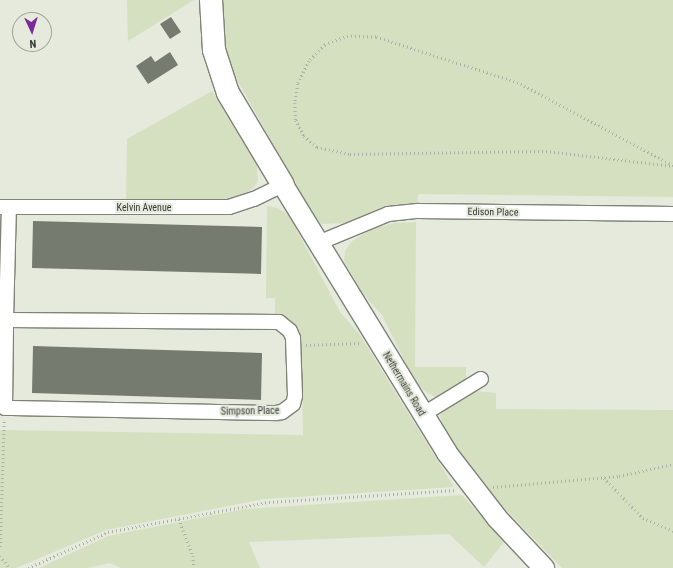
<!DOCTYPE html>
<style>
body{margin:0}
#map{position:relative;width:673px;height:568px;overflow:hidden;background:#e5eadd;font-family:"Roboto Condensed",sans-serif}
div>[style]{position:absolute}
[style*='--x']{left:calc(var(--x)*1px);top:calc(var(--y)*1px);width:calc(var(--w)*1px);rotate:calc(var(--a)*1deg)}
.green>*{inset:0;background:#d4e0bf}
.building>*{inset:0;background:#767b6f}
.path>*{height:2.5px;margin-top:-1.25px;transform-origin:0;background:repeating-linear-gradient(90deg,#acb0a6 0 1px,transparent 0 4px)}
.roads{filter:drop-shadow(1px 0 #7f8378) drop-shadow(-1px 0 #7f8378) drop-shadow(0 1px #7f8378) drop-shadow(0 -1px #7f8378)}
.street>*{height:14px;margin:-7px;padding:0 7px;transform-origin:7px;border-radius:7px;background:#fff}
.secondary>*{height:20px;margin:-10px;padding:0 10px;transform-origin:10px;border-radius:10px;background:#fff}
.highway>*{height:22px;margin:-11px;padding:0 11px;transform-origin:11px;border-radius:11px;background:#fff}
span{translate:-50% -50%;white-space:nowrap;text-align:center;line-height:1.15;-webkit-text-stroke:4px #e5eadd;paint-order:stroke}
.street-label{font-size:10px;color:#383a35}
.north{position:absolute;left:12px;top:12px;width:40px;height:40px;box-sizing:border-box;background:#e5eadd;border:1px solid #a0a49a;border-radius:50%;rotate:176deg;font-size:11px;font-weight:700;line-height:16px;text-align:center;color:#383a35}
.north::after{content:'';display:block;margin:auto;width:14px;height:18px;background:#7b2a9a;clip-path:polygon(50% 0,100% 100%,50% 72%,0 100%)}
</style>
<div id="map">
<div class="green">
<div style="clip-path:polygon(127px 0,194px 0,128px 41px)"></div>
<div style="clip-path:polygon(219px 0,673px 0,673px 197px,418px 194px,417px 205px,387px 205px,346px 223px,321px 224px,312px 213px,231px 69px,221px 37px)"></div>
<div style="clip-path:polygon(212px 91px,257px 165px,258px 181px,253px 188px,233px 201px,126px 202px,127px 139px)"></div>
<div style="clip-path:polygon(267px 206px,277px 208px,289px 215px,340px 312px,360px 335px,454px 487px,264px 499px,106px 530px,16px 568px,0 568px,0 430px,303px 435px,301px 337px,289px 321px,275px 315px,275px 298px,266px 298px)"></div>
<div style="clip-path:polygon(416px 222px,415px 367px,466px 367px,466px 383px,442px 396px,435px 397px,427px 393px,414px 380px,382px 315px,363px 294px,344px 261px,345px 251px,352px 241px,372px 229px,395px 223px)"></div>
<div style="clip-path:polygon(466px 390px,496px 393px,496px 409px,673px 410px,673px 568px,562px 568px,478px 481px,445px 431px,440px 416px,442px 410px)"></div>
<div style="clip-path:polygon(462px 495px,504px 542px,484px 567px,449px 534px,249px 542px,260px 568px,121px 568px,110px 563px,87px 568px,39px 568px,108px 536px,245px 509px)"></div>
</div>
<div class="building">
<div style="clip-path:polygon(171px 17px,181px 32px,170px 39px,160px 24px)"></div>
<div style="clip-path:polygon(170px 52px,178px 65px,148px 84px,136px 66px,151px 56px,155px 62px)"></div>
<div style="clip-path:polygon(33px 221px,262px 227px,261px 274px,32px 268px)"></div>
<div style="clip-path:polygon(33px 346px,262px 353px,261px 400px,32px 393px)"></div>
</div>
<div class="path">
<div style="--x:673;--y:166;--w:176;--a:-151.8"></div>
<div style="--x:518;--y:83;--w:149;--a:-162.1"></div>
<div style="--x:376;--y:37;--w:28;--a:-178"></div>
<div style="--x:348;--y:36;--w:25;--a:159"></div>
<div style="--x:325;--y:45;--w:23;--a:135"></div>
<div style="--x:309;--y:61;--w:25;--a:116"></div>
<div style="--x:298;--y:84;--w:19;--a:99"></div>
<div style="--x:295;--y:103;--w:17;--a:87"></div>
<div style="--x:296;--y:120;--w:18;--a:63"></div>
<div style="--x:304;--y:136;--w:17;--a:40"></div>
<div style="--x:317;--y:147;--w:34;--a:12"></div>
<div style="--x:350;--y:154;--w:196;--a:-0.9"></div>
<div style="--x:546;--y:151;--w:128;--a:6.7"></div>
<div style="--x:306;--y:345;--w:55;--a:-2.1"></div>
<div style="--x:604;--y:478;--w:56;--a:45.7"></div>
<div style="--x:643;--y:518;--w:33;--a:23"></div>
<div style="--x:493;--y:487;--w:126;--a:-5"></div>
<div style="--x:619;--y:476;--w:55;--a:-12.5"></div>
<div style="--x:179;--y:519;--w:40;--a:69"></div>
<div style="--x:193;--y:556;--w:12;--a:85"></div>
<div style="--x:0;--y:547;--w:127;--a:-88.2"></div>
<div style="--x:0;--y:556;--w:16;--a:50"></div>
<div style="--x:28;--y:568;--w:88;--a:-24.2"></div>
<div style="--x:108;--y:532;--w:164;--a:-10.6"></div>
<div style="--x:269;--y:502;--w:187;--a:-3.7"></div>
</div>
<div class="roads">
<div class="street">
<div style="--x:0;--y:207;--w:229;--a:0"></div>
<div style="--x:229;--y:207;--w:26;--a:-18"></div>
<div style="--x:254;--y:199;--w:32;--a:-26"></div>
<div style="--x:318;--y:243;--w:76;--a:-22.5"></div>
<div style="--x:388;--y:214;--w:30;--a:-6"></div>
<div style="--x:418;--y:211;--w:255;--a:0.7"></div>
<div style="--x:6;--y:320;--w:273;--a:0.4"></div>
<div style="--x:279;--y:322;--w:14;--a:39"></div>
<div style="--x:290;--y:331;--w:8;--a:67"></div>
<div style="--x:293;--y:338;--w:58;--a:88"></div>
<div style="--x:295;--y:396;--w:8;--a:104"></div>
<div style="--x:293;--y:404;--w:14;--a:144"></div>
<div style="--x:282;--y:412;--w:6;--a:171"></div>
<div style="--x:276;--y:413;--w:271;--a:-178.9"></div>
<div style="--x:5;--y:408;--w:88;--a:-89.3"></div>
<div style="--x:6;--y:320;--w:113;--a:-88.5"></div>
<div style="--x:422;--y:415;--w:69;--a:-31.4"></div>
</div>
<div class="secondary">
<div style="--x:283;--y:185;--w:314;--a:58.5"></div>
<div style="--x:447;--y:453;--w:82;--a:52.4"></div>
<div style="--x:497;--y:518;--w:69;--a:46.8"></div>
</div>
<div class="highway">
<div style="--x:211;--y:0;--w:50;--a:86.6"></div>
<div style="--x:214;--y:50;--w:45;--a:72"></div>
<div style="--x:228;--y:93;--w:107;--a:59.1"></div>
</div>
</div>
<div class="street-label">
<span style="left:144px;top:208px">Kelvin Avenue</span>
<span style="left:493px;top:212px;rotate:1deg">Edison Place</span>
<span style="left:404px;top:384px;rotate:59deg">Nethermains Road</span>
<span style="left:250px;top:411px;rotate:-1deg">Simpson Place</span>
</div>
<div class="north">N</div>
</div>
